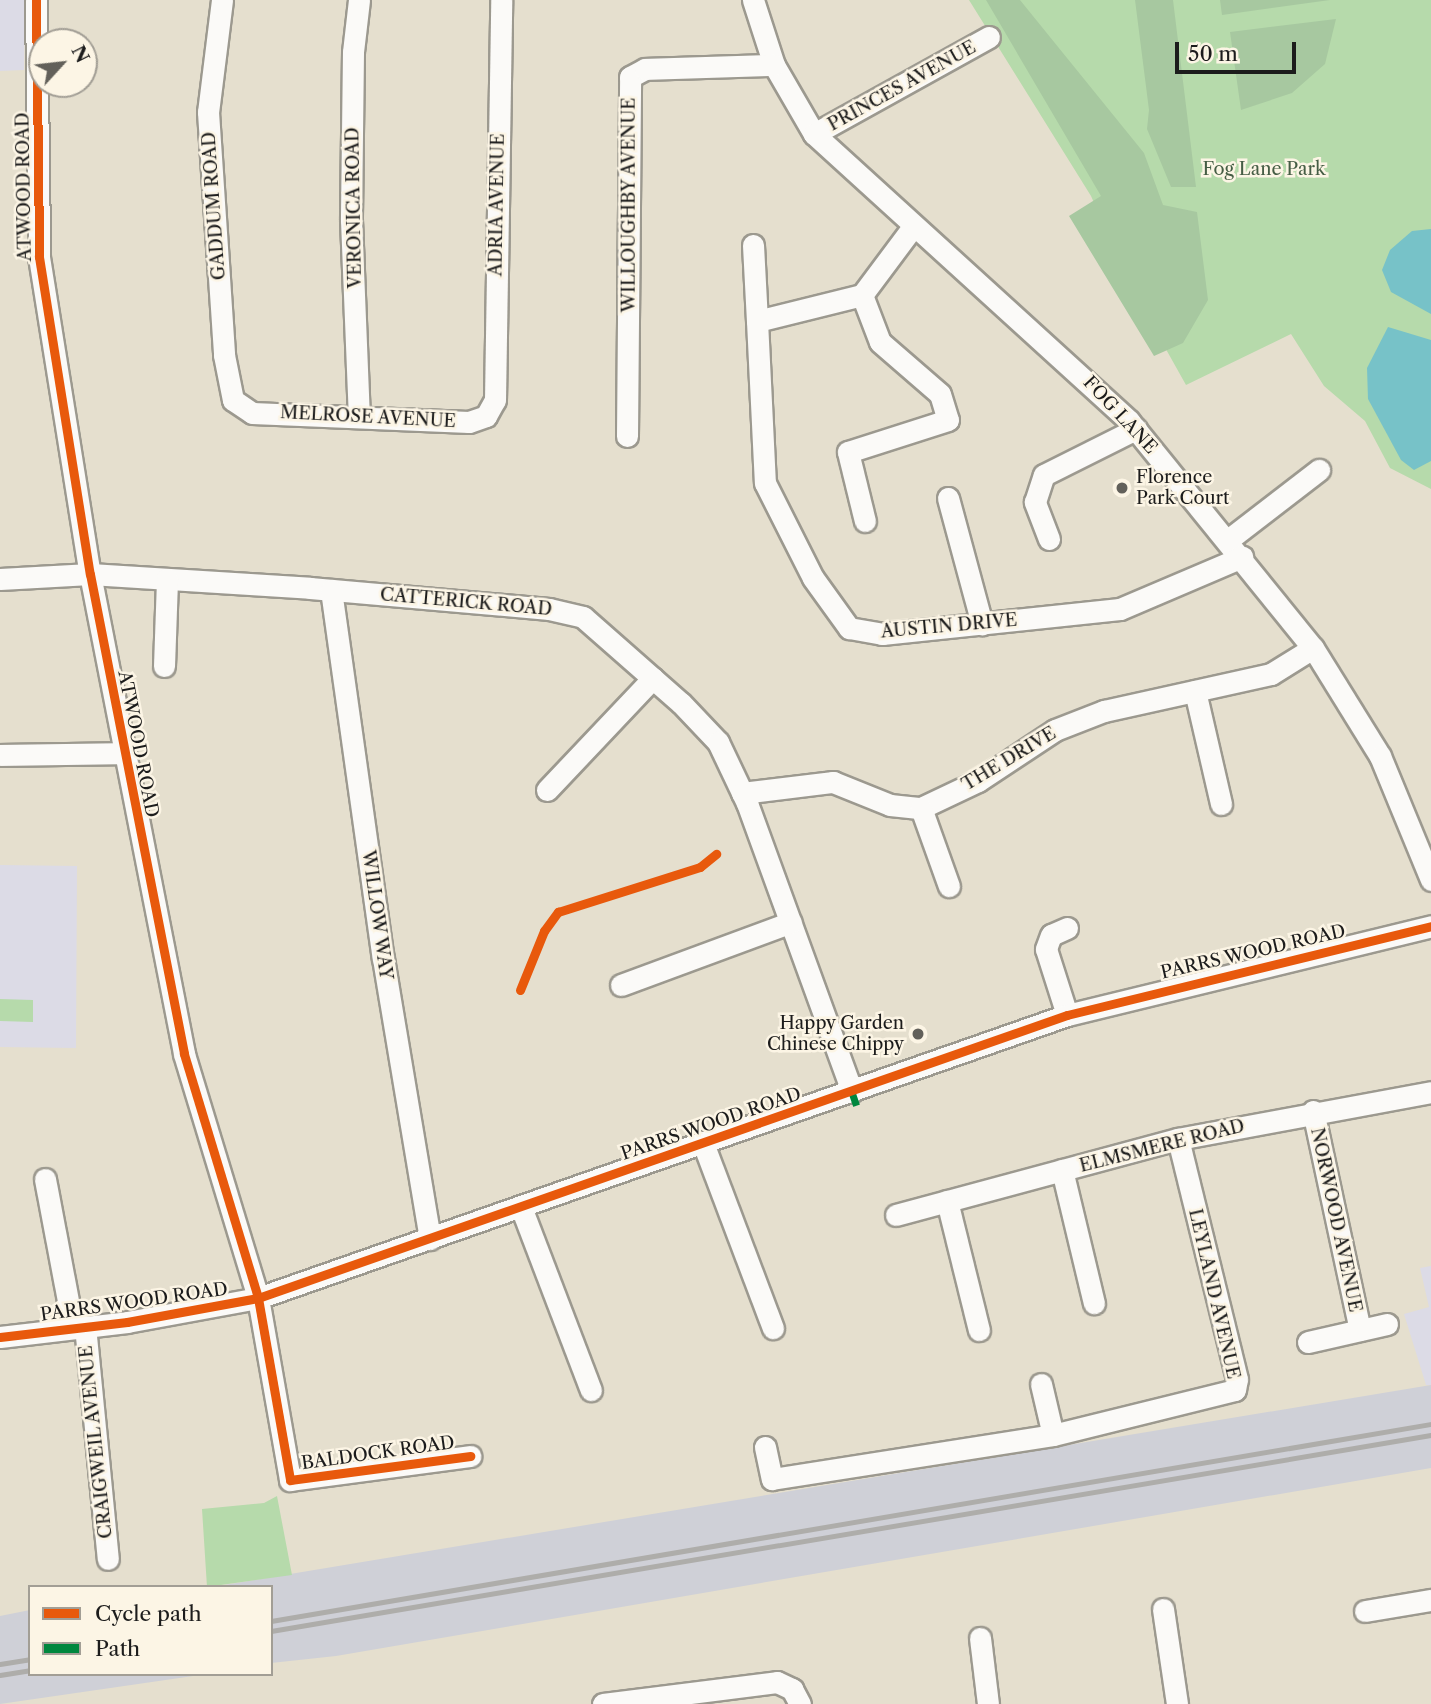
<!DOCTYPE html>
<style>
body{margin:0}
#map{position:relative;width:1431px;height:1704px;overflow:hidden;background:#e5dfce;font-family:"Libre Caslon Text",serif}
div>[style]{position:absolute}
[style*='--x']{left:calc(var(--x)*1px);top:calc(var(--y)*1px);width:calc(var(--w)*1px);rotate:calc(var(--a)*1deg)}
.built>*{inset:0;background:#dcdbe6}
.industrial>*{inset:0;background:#cfd0d7}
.green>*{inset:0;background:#b6daab}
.forest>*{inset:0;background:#a7c8a0}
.water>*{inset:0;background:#77c2c8}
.roads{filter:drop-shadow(2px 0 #9c998f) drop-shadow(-2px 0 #9c998f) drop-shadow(0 2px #9c998f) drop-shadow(0 -2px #9c998f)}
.minor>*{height:21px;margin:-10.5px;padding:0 10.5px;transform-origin:10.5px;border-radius:10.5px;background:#fbfaf8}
.rail>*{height:5px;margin:-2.5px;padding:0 2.5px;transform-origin:2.5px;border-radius:2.5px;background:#aeadaa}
.quiet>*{height:7px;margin-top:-3.5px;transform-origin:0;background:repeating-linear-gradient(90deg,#00873e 0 14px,transparent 0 21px)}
.cycleway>*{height:9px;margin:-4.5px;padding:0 4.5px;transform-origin:4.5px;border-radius:4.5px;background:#e8590c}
.dots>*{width:19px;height:19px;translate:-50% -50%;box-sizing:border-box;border:4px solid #fcf5e5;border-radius:50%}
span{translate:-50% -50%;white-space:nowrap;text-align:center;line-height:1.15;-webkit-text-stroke:5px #fcf5e5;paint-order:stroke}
.street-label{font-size:18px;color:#1c1c1c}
.park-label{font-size:18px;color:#455d44}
.poi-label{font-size:18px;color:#1c1c1c}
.left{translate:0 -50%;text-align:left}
.right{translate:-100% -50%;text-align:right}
.legend{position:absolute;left:28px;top:1585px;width:245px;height:91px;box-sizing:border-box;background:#fcf5e5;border:2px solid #a29e95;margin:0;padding:9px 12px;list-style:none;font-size:21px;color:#1c1c1c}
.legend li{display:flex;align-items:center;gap:14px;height:35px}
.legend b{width:35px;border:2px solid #a29e95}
.north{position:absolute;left:28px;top:28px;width:70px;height:70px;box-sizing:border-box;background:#fcf5e5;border:2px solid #a29e95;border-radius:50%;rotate:63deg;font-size:19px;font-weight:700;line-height:28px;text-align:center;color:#1c1c1c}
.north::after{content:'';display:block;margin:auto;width:24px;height:32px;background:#62605a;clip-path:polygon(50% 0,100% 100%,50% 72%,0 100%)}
.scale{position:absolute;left:1175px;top:42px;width:121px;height:32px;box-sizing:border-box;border:4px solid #1c1c1c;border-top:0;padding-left:9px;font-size:21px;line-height:24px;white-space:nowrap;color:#1c1c1c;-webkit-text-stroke:5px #fcf5e5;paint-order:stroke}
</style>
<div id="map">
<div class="built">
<div style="clip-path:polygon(0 0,25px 0,24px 70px,0 71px)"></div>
<div style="clip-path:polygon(0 865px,77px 866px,76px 1048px,0 1047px)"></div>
<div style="clip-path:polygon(1431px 1266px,1431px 1385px,1426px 1385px,1404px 1314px,1429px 1307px,1420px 1268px)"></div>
</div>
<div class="industrial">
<div style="clip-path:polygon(1431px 1385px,1431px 1468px,336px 1656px,271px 1663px,271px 1587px,212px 1587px)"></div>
<div style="clip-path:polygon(30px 1610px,30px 1674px,207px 1674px,0 1704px,0 1616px)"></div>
</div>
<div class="green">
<div style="clip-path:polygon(969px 0,1431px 0,1431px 489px,1390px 468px,1365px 421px,1324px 386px,1291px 334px,1186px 385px,1130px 285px,1091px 196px)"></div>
<div style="clip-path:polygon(0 999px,33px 1000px,33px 1022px,0 1021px)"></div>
<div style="clip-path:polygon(277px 1496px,292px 1575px,207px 1587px,202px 1509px,264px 1503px)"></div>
</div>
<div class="forest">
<div style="clip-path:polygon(986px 0,1020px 0,1144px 153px,1163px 205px,1197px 212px,1208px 300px,1183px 343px,1154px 356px,1069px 216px,1101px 196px)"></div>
<div style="clip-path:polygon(1135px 0,1173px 0,1196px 187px,1171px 187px,1147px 129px,1149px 110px)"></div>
<div style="clip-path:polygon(1220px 0,1330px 0,1222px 15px)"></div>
<div style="clip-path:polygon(1336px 19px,1325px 64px,1292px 93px,1241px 110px,1230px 32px)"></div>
</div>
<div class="water">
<div style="clip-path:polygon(1431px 229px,1431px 314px,1391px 292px,1382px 270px,1390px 250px,1412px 231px)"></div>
<div style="clip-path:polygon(1388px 327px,1431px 340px,1431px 461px,1414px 470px,1401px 460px,1368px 399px,1367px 368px)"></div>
</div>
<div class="roads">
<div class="minor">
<div style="--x:36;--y:0;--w:257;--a:89.3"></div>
<div style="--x:39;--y:257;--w:321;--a:80.9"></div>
<div style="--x:90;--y:574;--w:489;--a:78.9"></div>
<div style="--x:184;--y:1054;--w:255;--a:73.1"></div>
<div style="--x:258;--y:1298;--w:185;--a:80"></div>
<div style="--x:290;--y:1480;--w:182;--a:-7.6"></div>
<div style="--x:222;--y:0;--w:113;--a:97.1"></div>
<div style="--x:208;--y:112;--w:244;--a:86.2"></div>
<div style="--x:224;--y:355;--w:46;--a:78.7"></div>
<div style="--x:233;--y:400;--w:23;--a:34"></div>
<div style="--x:252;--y:413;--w:217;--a:2.4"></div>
<div style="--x:469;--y:422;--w:18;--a:-19"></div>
<div style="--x:486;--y:416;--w:18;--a:-61"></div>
<div style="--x:495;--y:400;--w:400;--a:-89.1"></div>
<div style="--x:359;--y:0;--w:52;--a:96.6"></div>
<div style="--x:353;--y:52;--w:168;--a:90.7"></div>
<div style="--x:351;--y:220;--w:197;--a:87.7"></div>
<div style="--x:753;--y:0;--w:68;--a:72.1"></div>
<div style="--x:774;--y:65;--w:80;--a:59.9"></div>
<div style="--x:814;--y:134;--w:426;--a:42.3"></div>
<div style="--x:1129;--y:421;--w:292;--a:51"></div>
<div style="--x:1313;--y:648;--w:127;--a:58.2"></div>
<div style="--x:1380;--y:756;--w:134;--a:67.6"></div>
<div style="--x:814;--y:134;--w:200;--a:-29"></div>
<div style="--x:912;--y:228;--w:84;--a:126.7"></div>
<div style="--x:862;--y:295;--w:108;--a:166.1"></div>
<div style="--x:757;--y:321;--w:162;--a:87.2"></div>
<div style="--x:765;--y:483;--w:106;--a:63.2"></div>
<div style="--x:813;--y:578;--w:62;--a:54.2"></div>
<div style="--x:849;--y:628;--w:34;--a:10"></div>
<div style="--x:882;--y:634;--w:239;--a:-6"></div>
<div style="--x:1120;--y:609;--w:133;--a:-23.1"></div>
<div style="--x:753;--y:245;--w:76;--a:87"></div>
<div style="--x:862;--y:295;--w:50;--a:69"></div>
<div style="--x:880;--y:342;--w:79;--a:40.9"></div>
<div style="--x:940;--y:394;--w:27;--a:73"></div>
<div style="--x:948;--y:420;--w:105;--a:162.3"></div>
<div style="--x:848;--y:452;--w:71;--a:76.2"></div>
<div style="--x:627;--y:436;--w:359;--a:-89.5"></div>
<div style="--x:630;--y:77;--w:17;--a:-28"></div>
<div style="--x:645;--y:69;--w:129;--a:-1.8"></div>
<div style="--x:948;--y:498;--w:131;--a:74.9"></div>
<div style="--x:1049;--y:539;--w:40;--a:-111"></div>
<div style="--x:1035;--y:502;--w:28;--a:-72"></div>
<div style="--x:1044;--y:475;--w:103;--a:-26.6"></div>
<div style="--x:1228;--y:540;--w:115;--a:-37.6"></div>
<div style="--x:0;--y:579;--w:90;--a:-3.2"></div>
<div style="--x:90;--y:574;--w:220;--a:3.6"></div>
<div style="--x:310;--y:588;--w:240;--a:5"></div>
<div style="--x:549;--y:609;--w:35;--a:13"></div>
<div style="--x:583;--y:617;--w:130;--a:41.3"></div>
<div style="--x:681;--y:703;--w:54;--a:46.5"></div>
<div style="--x:718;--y:742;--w:68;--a:64.6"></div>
<div style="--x:747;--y:803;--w:307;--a:70"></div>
<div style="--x:331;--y:590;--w:372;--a:82"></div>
<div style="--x:383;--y:958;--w:285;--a:80.5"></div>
<div style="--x:164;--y:666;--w:87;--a:-88"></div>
<div style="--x:1195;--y:691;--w:116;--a:77"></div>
<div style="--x:0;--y:755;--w:123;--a:-0.9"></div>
<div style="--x:547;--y:790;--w:154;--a:-46.6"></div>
<div style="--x:742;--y:793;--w:92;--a:-6.9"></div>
<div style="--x:833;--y:782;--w:61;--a:22"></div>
<div style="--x:890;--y:805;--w:31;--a:6"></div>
<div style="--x:921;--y:808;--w:63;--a:-25.3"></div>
<div style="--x:978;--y:781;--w:92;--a:-33.5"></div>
<div style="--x:1055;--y:730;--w:53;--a:-21.2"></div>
<div style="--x:1104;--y:711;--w:171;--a:-12.5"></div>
<div style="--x:1271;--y:674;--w:49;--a:-31.8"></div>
<div style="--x:921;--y:808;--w:83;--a:70.3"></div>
<div style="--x:1067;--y:928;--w:17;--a:156"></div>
<div style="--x:1051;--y:935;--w:15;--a:110"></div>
<div style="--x:1046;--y:949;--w:69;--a:72.3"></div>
<div style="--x:621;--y:985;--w:181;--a:-20.3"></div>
<div style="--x:1313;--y:1111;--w:224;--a:77.9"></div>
<div style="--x:703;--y:1143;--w:198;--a:69.3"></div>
<div style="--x:1062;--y:1170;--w:137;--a:76.5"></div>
<div style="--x:45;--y:1179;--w:151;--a:79.3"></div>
<div style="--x:947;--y:1201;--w:133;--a:76.1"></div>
<div style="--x:521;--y:1207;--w:196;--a:69.1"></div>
<div style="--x:896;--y:1215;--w:292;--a:-15.1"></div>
<div style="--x:1178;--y:1139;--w:257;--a:-10.5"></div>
<div style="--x:85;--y:1326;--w:234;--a:84.4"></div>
<div style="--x:0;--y:1337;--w:128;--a:-6.7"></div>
<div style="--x:127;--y:1322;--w:133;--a:-10.4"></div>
<div style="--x:258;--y:1298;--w:857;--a:-19.28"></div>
<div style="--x:1067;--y:1015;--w:375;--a:-13.7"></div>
<div style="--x:1308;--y:1342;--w:81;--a:-12.8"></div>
<div style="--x:1041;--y:1384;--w:52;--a:76.8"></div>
<div style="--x:765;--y:1447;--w:33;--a:78"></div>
<div style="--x:772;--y:1479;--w:284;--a:-8.9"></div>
<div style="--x:1053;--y:1435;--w:187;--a:-13.9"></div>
<div style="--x:1235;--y:1390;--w:11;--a:-80"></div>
<div style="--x:1237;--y:1379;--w:247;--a:-103.8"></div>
<div style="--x:1163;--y:1609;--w:96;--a:81.6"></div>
<div style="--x:1365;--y:1611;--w:67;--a:-9.5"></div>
<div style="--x:980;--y:1638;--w:66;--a:83.1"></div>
<div style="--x:603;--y:1704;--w:175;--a:-7.2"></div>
<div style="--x:777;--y:1682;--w:17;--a:25"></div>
<div style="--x:792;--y:1689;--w:17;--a:62"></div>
</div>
</div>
<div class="rail">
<div style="--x:271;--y:1621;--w:1177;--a:-9.64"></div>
<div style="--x:271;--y:1631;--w:1176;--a:-9.59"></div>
<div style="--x:0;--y:1664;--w:30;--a:-9"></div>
<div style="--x:0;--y:1675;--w:30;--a:-9"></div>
</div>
<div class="quiet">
<div style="--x:852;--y:1092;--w:18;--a:71"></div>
</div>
<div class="cycleway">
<div style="--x:36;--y:0;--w:257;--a:89.3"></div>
<div style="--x:39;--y:257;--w:321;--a:80.9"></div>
<div style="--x:90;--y:574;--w:489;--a:78.9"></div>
<div style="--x:184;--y:1054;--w:255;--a:73.1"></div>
<div style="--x:258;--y:1298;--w:185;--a:80"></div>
<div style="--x:290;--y:1480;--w:182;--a:-7.6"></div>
<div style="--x:520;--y:990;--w:64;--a:-67.9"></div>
<div style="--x:544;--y:931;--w:24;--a:-54"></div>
<div style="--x:558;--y:912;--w:149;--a:-17.6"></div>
<div style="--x:700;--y:867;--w:21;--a:-39"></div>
<div style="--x:0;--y:1337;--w:128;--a:-6.7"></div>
<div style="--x:127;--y:1322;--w:133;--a:-10.4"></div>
<div style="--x:258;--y:1298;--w:857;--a:-19.28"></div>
<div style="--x:1067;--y:1015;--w:375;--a:-13.7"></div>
</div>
<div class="dots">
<div style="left:1122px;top:488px;background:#62605a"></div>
<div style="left:918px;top:1034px;background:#62605a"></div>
</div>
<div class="street-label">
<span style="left:902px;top:86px;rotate:-29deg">PRINCES AVENUE</span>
<span style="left:24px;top:187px;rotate:-91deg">ATWOOD ROAD</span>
<span style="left:497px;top:205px;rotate:-89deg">ADRIA AVENUE</span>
<span style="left:629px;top:205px;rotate:-90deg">WILLOUGHBY AVENUE</span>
<span style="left:214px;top:206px;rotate:-94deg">GADDUM ROAD</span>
<span style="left:354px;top:208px;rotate:-91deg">VERONICA ROAD</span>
<span style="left:1120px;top:415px;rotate:47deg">FOG LANE</span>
<span style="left:368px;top:417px;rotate:3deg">MELROSE AVENUE</span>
<span style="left:466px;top:602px;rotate:5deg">CATTERICK ROAD</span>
<span style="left:949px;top:626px;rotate:-5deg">AUSTIN DRIVE</span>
<span style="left:138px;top:744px;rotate:79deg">ATWOOD ROAD</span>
<span style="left:1009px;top:759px;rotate:-31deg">THE DRIVE</span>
<span style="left:377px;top:915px;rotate:82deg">WILLOW WAY</span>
<span style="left:1253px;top:952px;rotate:-13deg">PARRS WOOD ROAD</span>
<span style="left:711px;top:1124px;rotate:-19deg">PARRS WOOD ROAD</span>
<span style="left:1162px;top:1146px;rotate:-14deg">ELMSMERE ROAD</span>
<span style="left:1336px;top:1220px;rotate:78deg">NORWOOD AVENUE</span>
<span style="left:1214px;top:1294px;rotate:77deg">LEYLAND AVENUE</span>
<span style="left:134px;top:1302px;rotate:-8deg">PARRS WOOD ROAD</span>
<span style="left:96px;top:1442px;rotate:-96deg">CRAIGWEIL AVENUE</span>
<span style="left:378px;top:1453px;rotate:-8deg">BALDOCK ROAD</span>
</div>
<div class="park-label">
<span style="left:1264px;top:169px">Fog Lane Park</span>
</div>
<div class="poi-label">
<span class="left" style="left:1136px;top:488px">Florence<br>Park Court</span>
<span class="right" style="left:904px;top:1034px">Happy Garden<br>Chinese Chippy</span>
</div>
<ul class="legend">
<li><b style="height:9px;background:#e8590c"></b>Cycle path</li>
<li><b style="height:9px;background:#00873e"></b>Path</li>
</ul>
<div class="north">N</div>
<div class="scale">50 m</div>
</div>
